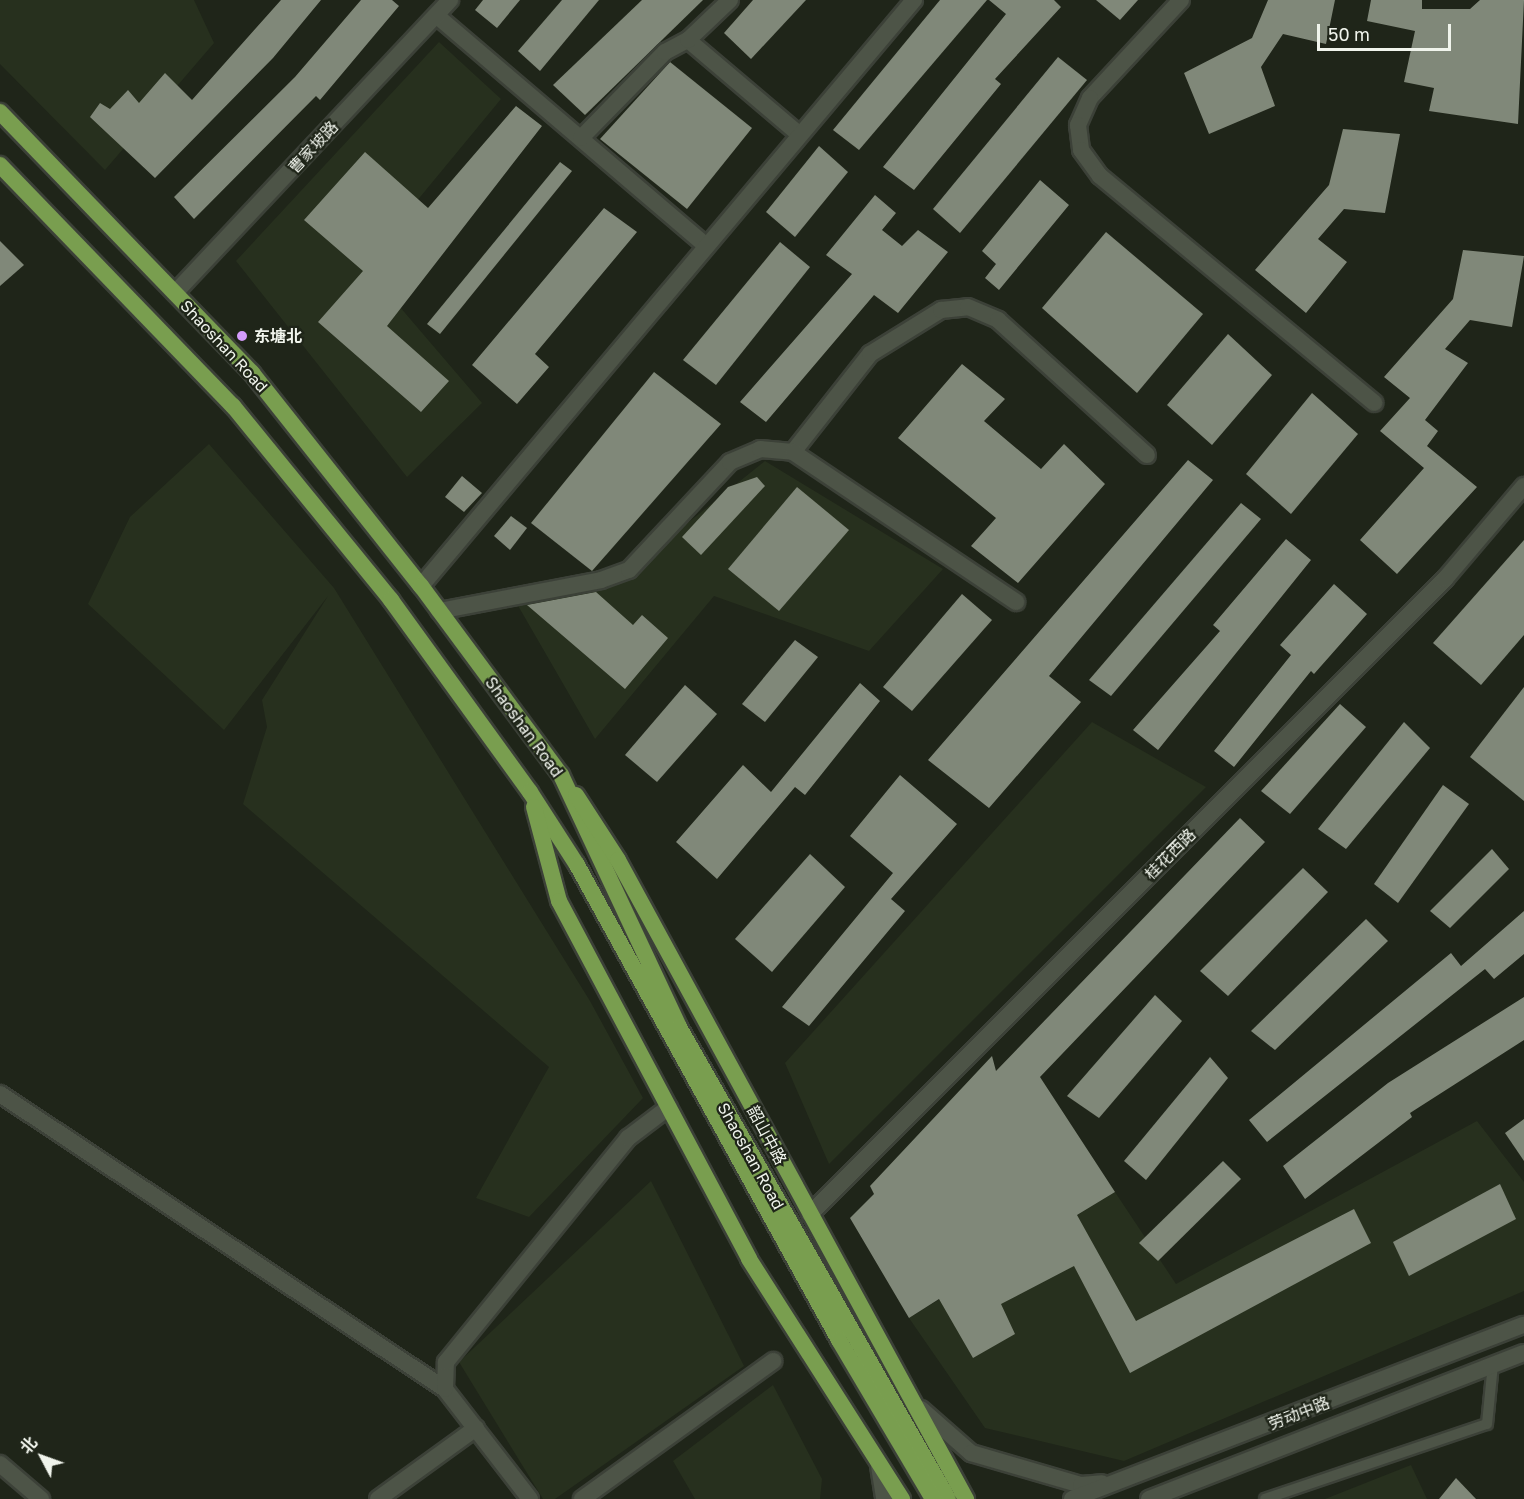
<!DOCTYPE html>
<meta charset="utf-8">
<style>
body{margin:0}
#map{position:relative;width:1524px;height:1499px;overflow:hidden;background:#1f2519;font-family:"Golos Text","Noto Sans SC",sans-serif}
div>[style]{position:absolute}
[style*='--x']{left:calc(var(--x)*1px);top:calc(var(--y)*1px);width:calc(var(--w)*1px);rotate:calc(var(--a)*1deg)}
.built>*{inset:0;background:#27301e}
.building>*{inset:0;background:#808879}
.roads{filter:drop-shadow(2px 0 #3c4138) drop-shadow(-2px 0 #3c4138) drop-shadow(0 2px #3c4138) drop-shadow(0 -2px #3c4138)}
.service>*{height:10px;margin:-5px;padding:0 5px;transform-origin:5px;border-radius:5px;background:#4d5447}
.minor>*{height:16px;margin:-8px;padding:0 8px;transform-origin:8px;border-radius:8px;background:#4d5447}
.tertiary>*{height:16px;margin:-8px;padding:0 8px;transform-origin:8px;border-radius:8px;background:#4d5447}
.secondary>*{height:16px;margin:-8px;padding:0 8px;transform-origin:8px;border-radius:8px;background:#4d5447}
.primary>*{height:16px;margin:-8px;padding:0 8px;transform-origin:8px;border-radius:8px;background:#799e4f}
.dots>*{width:16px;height:16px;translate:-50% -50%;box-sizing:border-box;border:3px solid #1f2519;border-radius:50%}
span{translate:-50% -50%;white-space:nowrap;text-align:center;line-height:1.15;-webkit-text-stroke:4.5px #1f2519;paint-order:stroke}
.street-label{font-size:16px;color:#f0f4ec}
.poi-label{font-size:16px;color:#f0f4ec;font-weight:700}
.left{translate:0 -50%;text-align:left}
.north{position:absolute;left:12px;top:1427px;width:60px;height:60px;-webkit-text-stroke:4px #1f2519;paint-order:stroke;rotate:311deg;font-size:16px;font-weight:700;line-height:24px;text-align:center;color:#f0f4ec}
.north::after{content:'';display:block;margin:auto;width:21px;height:27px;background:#f0f4ec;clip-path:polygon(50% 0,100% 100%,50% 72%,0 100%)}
.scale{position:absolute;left:1317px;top:24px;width:134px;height:27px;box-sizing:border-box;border:3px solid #f0f4ec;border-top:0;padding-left:8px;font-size:18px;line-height:21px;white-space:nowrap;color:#f0f4ec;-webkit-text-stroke:4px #1f2519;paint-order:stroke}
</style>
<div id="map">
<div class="built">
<div style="clip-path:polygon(0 0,194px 0,214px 43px,105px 170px,0 64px)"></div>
<div style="clip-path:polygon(439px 42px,501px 99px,364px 265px,482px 403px,407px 477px,236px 261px)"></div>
<div style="clip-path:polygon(209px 444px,334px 588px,590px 1001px,643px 1098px,529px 1217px,476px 1198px,549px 1067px,243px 804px,267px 727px,262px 700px,328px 596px,224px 730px,88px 604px,130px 517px)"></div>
<div style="clip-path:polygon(765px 461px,943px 569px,869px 651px,714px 596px,595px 739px,513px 597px,629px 570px)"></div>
<div style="clip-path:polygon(1092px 722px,1206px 787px,829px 1164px,785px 1063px)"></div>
<div style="clip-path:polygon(1477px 1121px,1524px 1182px,1524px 1291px,1124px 1461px,985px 1428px,909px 1318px,1115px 1192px,1176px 1284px)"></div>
<div style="clip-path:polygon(651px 1181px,744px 1366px,555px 1499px,543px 1499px,459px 1362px)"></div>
<div style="clip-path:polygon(773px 1385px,822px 1479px,820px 1499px,695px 1499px,673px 1461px)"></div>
<div style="clip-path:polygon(1411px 1465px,1427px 1499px,1325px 1499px)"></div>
</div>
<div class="building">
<div style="clip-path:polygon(281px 0,321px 0,273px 58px,155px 178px,90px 117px,100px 103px,110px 109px,128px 90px,139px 103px,165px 73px,192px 100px)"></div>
<div style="clip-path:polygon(361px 0,392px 0,399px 6px,320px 100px,316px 96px,194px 219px,174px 197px,295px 77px)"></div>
<div style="clip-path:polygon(483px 0,520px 0,497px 28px,475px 10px)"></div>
<div style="clip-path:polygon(562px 0,599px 0,540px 71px,518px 51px)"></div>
<div style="clip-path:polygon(642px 0,703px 0,585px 115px,553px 85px)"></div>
<div style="clip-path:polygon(753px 0,806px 0,751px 59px,724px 33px)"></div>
<div style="clip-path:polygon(940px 0,987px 0,859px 150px,833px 130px)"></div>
<div style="clip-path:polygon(989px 0,1054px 0,1061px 7px,995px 79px,1001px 84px,914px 190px,883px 167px,1006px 14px)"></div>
<div style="clip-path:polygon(1096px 0,1138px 0,1120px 20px)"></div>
<div style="clip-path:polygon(1268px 0,1335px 0,1326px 44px,1283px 34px,1261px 67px,1275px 106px,1209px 134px,1184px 73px,1252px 38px)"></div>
<div style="clip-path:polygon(1371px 0,1422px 0,1422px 9px,1470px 9px,1480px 0,1524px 0,1518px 124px,1429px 111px,1434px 88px,1404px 82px,1415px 31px,1367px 21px)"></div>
<div style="clip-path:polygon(1058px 57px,1087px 80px,960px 233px,933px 209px)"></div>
<div style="clip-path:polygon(670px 62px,752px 128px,687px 209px,600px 139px)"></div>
<div style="clip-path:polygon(516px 106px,542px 126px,387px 326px,449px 381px,421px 412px,318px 322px,363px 271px,304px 220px,365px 152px,428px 208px)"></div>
<div style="clip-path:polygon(1343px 129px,1400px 134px,1385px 213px,1344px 209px,1318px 239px,1347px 262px,1306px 313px,1255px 270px,1329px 185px)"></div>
<div style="clip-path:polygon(819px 146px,848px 172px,795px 237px,766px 212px)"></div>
<div style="clip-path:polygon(560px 162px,572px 171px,440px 334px,427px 324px)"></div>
<div style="clip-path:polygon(1040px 180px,1069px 205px,999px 290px,985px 278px,996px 264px,982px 251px)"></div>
<div style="clip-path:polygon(875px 195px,896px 213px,882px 230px,902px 246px,918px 230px,948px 252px,898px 313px,874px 295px,766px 422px,740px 402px,852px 274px,826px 255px)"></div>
<div style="clip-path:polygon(604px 208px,637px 232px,535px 354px,549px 367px,517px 404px,472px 365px)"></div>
<div style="clip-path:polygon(1106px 232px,1203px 314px,1137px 393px,1042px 308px)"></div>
<div style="clip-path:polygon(0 241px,24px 265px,0 286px)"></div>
<div style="clip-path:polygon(780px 242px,810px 267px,716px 385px,683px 360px)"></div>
<div style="clip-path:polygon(1463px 250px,1524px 256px,1512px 327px,1470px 320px,1445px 349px,1468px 363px,1425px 420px,1438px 431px,1427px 446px,1477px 487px,1397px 574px,1360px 540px,1424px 468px,1380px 431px,1410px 398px,1384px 377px,1453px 299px)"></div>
<div style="clip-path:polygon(1228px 334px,1272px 375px,1212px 445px,1167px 405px)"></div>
<div style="clip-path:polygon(962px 364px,1005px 399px,984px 421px,1041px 469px,1064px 444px,1105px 484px,1018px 583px,971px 546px,996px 518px,898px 438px)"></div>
<div style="clip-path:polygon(654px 372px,721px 424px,592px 571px,531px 523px)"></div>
<div style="clip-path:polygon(1312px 393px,1358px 434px,1291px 514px,1246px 474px)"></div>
<div style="clip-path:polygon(1188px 460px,1213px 480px,1049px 676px,1081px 702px,989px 808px,928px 760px)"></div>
<div style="clip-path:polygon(462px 476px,482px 493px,464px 512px,445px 497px)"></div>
<div style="clip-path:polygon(757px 477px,765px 486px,701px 555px,682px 537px,728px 487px)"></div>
<div style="clip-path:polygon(797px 487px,849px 530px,779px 611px,728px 569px)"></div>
<div style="clip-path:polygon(1241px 503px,1261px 519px,1111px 696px,1089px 680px)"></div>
<div style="clip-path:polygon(511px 516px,527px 528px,510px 550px,494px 536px)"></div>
<div style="clip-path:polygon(1286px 539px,1311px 560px,1158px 750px,1133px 730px,1220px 631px,1213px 625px)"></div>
<div style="clip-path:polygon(1524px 540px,1524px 635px,1481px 685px,1433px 643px)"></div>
<div style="clip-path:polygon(1334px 584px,1367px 614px,1314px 674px,1311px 671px,1234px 767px,1214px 751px,1291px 655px,1280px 645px)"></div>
<div style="clip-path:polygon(596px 592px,633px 625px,642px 615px,668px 638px,625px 689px,527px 605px)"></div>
<div style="clip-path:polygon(962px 594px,992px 620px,912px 711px,883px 687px)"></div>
<div style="clip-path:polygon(795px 640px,818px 657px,765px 722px,742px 704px)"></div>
<div style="clip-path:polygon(860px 683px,880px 701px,805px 795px,795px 787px,717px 879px,676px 842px,743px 765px,771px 792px)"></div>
<div style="clip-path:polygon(685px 685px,717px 714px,657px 782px,625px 755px)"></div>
<div style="clip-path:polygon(1524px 687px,1524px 801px,1470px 757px)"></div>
<div style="clip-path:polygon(1340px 704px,1366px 727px,1290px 814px,1261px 791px)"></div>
<div style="clip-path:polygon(1404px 722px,1430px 748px,1346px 849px,1318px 829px)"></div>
<div style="clip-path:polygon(900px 775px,957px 824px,891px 899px,905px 911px,809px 1026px,782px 1007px,893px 873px,850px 836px)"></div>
<div style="clip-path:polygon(1443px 785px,1469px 804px,1398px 903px,1374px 884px)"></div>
<div style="clip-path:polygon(1240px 818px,1265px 842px,1040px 1077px,1115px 1192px,1077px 1215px,1136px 1321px,1354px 1209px,1371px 1243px,1130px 1373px,1074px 1266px,1001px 1304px,1015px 1334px,973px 1358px,939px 1299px,909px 1318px,850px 1218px,874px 1194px,870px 1186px,992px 1056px,996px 1071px)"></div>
<div style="clip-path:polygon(1492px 849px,1509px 869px,1450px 928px,1430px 911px)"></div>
<div style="clip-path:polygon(810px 854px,845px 887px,772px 972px,735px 939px)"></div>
<div style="clip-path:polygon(1303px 868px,1328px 892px,1228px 996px,1200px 971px)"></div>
<div style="clip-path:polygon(1524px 911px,1524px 954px,1494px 979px,1485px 969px,1267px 1142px,1249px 1120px,1451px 953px,1461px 966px)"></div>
<div style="clip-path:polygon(1366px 919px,1388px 941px,1275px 1050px,1251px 1031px)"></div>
<div style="clip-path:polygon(1155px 995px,1182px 1021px,1099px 1118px,1067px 1096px)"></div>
<div style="clip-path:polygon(1524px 997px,1524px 1040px,1410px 1113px,1412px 1117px,1305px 1199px,1283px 1166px,1388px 1083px)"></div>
<div style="clip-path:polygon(1210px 1057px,1228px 1078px,1146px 1180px,1124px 1161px)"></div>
<div style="clip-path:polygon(1524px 1119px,1524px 1161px,1505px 1133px)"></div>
<div style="clip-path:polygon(1223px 1161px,1241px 1179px,1158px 1261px,1139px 1243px)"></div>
<div style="clip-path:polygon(1500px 1184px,1516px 1219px,1409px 1276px,1393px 1242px)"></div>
<div style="clip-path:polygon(1456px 1478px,1476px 1499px,1439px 1499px)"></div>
</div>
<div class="roads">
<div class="service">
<div style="--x:1265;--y:1499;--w:234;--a:-18.7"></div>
<div style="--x:1487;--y:1424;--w:60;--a:-84.3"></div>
</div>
<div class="minor">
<div style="--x:1181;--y:0;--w:134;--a:132.9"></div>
<div style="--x:1090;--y:98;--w:30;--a:114"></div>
<div style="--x:1078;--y:125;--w:25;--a:83"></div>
<div style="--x:1081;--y:150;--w:32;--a:54"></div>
<div style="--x:1100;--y:176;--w:356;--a:39.6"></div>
<div style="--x:437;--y:16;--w:351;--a:40.5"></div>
<div style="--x:688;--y:40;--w:145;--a:40.3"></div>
<div style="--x:581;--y:138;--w:120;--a:-45.7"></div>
<div style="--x:665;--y:52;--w:26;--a:-28"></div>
<div style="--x:688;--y:40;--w:58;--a:-43.6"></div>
<div style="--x:793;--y:452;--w:125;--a:-51.8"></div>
<div style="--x:870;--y:354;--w:84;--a:-31.8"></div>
<div style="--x:941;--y:310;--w:27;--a:-6"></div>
<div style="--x:968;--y:307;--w:33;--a:23"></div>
<div style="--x:998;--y:320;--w:201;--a:42.2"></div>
<div style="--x:421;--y:586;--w:766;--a:-49.93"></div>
<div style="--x:439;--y:611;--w:165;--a:-10.8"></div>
<div style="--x:601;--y:580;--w:30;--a:-20"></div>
<div style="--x:629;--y:570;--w:148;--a:-46.9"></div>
<div style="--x:730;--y:462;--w:33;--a:-23"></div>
<div style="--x:760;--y:449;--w:33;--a:5"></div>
<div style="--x:793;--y:452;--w:269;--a:33.9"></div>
<div style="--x:0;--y:1094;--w:534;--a:33.54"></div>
<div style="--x:0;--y:1464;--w:54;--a:40.5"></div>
<div style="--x:378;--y:1499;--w:121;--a:-35.9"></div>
<div style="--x:530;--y:1499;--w:139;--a:-127.7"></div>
<div style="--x:445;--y:1389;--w:27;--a:-88"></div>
<div style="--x:446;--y:1362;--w:289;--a:-50.9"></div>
<div style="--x:628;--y:1138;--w:51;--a:-37.1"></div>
<div style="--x:582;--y:1499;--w:236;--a:-35.8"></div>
</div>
<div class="tertiary">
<div style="--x:175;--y:293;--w:402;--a:-46.8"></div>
<div style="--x:810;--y:1214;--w:898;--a:-45"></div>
<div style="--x:1445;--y:579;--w:122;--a:-49.7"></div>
</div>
<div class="secondary">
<div style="--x:921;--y:1409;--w:67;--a:41.3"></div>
<div style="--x:971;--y:1453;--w:115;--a:16.2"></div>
<div style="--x:1081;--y:1485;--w:21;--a:-5"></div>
<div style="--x:879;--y:1466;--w:33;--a:81"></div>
<div style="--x:1072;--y:1499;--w:484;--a:-21.1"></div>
<div style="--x:1149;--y:1499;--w:402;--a:-21.3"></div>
</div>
<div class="primary">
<div style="--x:0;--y:112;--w:363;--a:46"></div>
<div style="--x:252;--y:373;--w:272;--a:51.6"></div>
<div style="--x:421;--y:586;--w:235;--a:53.5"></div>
<div style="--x:561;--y:775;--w:278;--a:64.9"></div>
<div style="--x:679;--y:1027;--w:543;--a:60.32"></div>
<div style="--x:0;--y:165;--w:335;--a:46"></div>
<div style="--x:233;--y:406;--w:250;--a:50.8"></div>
<div style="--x:391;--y:600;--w:237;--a:54.1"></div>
<div style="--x:530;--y:792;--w:87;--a:57.2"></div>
<div style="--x:577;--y:865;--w:542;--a:61.12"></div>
<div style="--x:839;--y:1340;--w:185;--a:59.4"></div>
<div style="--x:576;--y:795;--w:77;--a:57.1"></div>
<div style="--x:618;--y:860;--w:728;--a:61.43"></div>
<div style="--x:534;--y:807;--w:97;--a:75.1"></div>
<div style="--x:559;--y:901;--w:405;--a:62"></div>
<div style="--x:749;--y:1259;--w:285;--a:57.5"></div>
</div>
</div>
<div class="dots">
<div style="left:242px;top:336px;background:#d49cfc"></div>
</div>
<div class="street-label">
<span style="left:313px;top:147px;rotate:-47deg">曹家坡路</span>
<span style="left:224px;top:346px;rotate:47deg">Shaoshan Road</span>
<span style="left:524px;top:727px;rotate:54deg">Shaoshan Road</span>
<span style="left:1170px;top:854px;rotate:-45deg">桂花西路</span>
<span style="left:767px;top:1135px;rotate:62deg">韶山中路</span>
<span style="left:751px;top:1156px;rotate:61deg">Shaoshan Road</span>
<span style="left:1299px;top:1413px;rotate:-21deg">劳动中路</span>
</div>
<div class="poi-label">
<span class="left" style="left:254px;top:336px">东塘北</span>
</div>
<div class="north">北</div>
<div class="scale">50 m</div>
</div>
